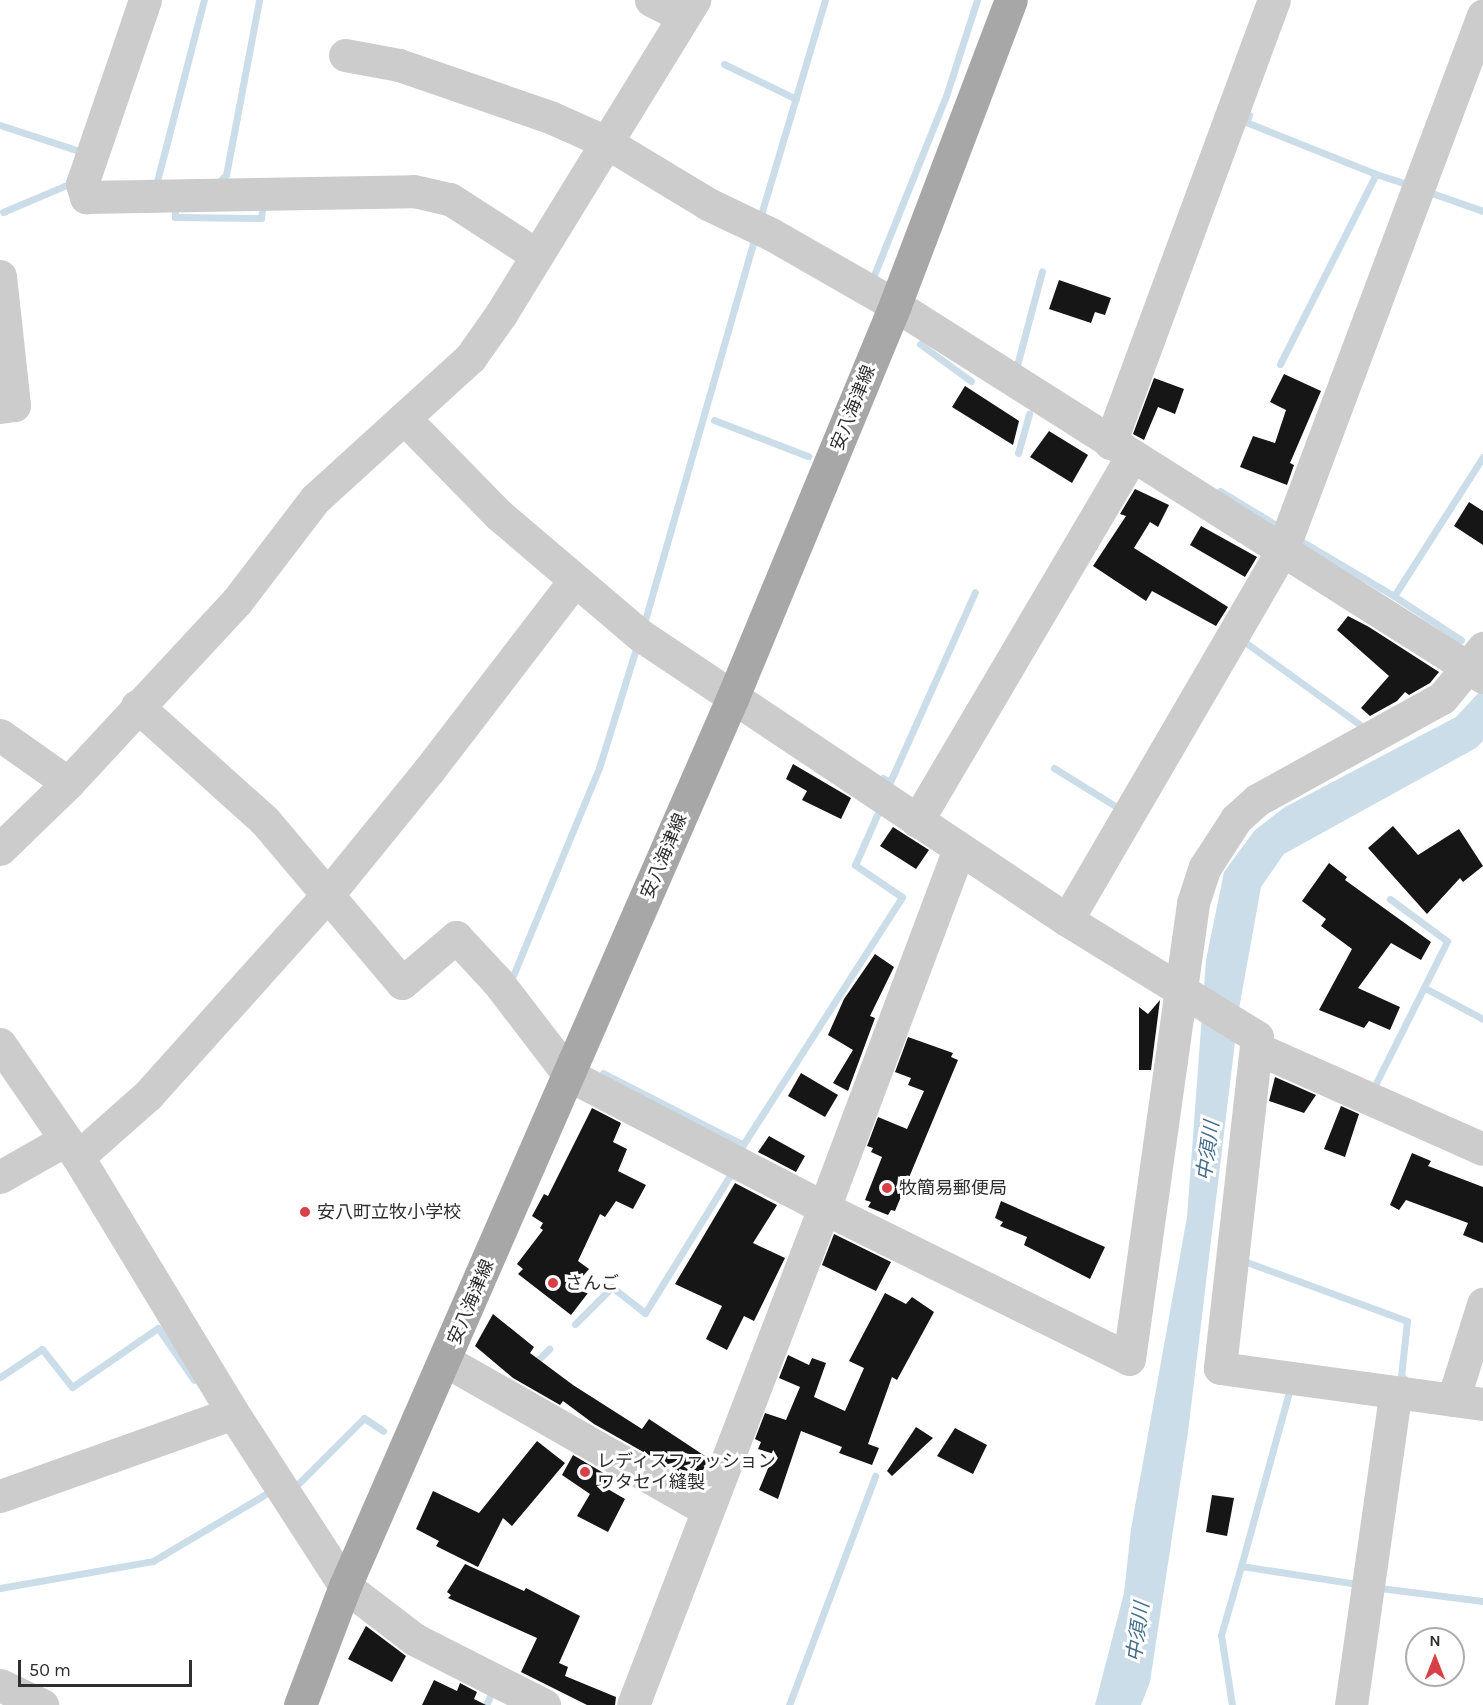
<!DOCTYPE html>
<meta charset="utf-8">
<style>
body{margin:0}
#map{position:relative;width:1483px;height:1705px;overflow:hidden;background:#fff;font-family:Karla,"Noto Sans JP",sans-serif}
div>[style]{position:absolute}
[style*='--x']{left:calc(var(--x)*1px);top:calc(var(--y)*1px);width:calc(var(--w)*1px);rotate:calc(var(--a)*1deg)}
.water>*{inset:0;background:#ccddea}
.stream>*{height:7px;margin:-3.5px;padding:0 3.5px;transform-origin:3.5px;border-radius:3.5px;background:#ccddea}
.building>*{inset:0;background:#161616}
.minor>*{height:33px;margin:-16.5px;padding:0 16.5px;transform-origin:16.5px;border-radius:16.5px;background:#ccc}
.major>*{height:33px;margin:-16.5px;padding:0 16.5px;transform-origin:16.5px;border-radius:16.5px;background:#a7a7a7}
.dots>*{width:16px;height:16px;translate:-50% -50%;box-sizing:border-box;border:3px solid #fff;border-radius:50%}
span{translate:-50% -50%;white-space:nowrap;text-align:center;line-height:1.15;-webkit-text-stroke:6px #fff;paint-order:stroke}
.street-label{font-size:18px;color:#2f2f2f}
.poi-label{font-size:18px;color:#2f2f2f}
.left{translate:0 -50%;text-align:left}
.water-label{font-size:20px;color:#436e8c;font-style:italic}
.north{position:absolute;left:1405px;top:1627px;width:60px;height:60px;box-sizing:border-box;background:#fff;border:2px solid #acacac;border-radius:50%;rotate:0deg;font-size:16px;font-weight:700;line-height:24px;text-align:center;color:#2f2f2f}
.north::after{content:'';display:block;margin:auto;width:21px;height:27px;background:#d84047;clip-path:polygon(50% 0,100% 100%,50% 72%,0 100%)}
.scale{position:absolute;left:18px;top:1660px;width:174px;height:27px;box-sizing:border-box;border:3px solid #2f2f2f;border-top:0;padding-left:8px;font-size:18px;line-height:21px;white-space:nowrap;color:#2f2f2f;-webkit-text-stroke:4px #fff;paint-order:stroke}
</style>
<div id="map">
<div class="water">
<div style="clip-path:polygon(1483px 688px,1483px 741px,1476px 748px,1284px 854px,1261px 887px,1239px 1009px,1188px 1432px,1150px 1682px,1141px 1705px,1095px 1705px,1124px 1593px,1131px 1529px,1187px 1217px,1206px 960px,1224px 872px,1255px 830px,1285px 807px,1456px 717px)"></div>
</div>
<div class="stream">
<div style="--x:724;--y:64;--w:80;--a:25.9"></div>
<div style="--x:1249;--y:115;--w:8;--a:113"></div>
<div style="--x:1246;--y:122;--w:140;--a:21.8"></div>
<div style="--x:1376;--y:174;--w:213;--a:116.8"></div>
<div style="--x:0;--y:125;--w:83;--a:18.2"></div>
<div style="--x:1376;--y:174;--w:36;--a:18"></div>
<div style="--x:218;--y:183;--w:11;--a:-45"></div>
<div style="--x:226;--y:175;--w:178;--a:-79.3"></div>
<div style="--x:156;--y:185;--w:191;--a:-75.5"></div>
<div style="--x:1426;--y:191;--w:60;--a:19.3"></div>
<div style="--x:175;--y:205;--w:12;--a:90"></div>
<div style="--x:175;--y:217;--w:86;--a:0.7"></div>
<div style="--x:261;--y:218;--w:14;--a:-82"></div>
<div style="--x:3;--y:212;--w:72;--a:-23"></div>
<div style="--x:69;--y:184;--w:7;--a:-74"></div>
<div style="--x:760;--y:218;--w:227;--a:-73.4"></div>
<div style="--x:872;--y:280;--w:198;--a:-68.1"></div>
<div style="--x:946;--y:96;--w:101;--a:-72.1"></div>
<div style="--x:920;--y:344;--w:63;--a:36"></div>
<div style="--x:1016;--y:369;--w:101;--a:-75.1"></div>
<div style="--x:714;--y:420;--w:101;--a:21"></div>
<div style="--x:1018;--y:453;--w:41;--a:-74.2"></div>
<div style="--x:1220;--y:491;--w:71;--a:31.2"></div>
<div style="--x:1296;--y:538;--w:114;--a:30.6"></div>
<div style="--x:643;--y:627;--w:406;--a:-74"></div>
<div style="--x:1242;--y:640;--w:153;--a:35.7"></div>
<div style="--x:1461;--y:640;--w:80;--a:-146.7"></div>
<div style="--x:1394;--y:596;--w:165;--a:-57.4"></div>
<div style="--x:1054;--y:768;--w:78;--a:31.8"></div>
<div style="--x:883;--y:778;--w:8;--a:30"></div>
<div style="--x:890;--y:782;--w:208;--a:-65.9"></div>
<div style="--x:512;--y:978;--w:227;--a:-67.5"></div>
<div style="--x:599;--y:768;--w:129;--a:-72.8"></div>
<div style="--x:1425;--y:988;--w:66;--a:28.1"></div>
<div style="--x:603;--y:1073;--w:156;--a:27.1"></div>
<div style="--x:1374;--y:1087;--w:163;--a:-63.4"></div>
<div style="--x:1447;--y:941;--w:71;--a:-143.6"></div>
<div style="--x:739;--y:1151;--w:302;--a:-57.3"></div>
<div style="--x:902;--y:897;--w:57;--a:-145.8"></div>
<div style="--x:855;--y:865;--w:62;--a:-66.3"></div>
<div style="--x:1244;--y:1261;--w:174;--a:20.2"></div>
<div style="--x:1407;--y:1321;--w:55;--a:96.2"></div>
<div style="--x:1401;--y:1376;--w:9;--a:41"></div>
<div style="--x:575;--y:1324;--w:52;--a:-45"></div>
<div style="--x:612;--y:1287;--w:42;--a:38.2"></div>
<div style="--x:645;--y:1313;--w:163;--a:-58.3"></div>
<div style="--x:533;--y:1365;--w:23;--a:-45"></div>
<div style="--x:0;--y:1377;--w:50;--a:-33.7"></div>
<div style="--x:42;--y:1349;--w:48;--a:51.7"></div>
<div style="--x:72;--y:1387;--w:104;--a:-34.5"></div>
<div style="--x:158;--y:1328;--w:63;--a:55.3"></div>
<div style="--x:1289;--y:1392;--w:180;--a:105.4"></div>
<div style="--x:1241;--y:1566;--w:117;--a:8.8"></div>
<div style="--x:296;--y:1486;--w:96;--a:-45"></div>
<div style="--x:364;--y:1418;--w:23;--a:34"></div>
<div style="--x:0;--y:1588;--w:155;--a:-10"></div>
<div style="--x:153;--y:1561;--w:135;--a:-30.7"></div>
<div style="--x:1380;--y:1588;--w:104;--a:7.2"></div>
<div style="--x:486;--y:1705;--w:19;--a:-65"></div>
<div style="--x:789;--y:1705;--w:245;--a:-69.4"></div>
<div style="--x:1232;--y:1705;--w:71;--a:-98.9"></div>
<div style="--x:1221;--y:1635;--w:72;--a:-73.8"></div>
</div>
<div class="building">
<div style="clip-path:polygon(1059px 280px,1111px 298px,1105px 315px,1095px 312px,1091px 323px,1049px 309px)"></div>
<div style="clip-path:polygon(1284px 374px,1321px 391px,1290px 463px,1294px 465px,1287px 485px,1240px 467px,1253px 436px,1275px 443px,1286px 410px,1270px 402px)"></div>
<div style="clip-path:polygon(1154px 378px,1184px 389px,1175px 414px,1158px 407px,1144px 440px,1133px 434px)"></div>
<div style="clip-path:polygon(965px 386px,1019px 421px,1013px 445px,952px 407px)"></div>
<div style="clip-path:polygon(1049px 431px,1088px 455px,1072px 483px,1030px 457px)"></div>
<div style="clip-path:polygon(1135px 489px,1169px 505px,1158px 527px,1150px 522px,1134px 548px,1228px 607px,1216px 626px,1152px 591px,1146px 601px,1093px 566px,1126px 516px,1120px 514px)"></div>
<div style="clip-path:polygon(1469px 502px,1483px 511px,1483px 545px,1454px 526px)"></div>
<div style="clip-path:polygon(1201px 526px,1257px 557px,1245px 577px,1190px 545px)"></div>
<div style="clip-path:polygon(1348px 616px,1369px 627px,1439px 672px,1430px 683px,1409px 695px,1405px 692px,1397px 701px,1370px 716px,1361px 708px,1389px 676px,1337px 630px)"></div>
<div style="clip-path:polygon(793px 764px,851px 798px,841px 819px,802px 800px,807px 791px,786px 779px)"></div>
<div style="clip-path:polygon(1393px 826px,1418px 855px,1459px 829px,1483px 866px,1463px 882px,1460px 878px,1427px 914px,1368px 848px)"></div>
<div style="clip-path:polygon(893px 827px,929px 850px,916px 869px,880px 846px)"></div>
<div style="clip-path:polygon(1329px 863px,1347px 877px,1345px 880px,1431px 942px,1421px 960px,1391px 943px,1358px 988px,1400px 1007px,1390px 1030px,1369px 1021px,1364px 1028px,1319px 1010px,1352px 949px,1321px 926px,1326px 919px,1302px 901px)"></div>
<div style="clip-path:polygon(875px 954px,894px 967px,870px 1016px,875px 1018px,848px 1091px,833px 1083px,853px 1050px,828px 1035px,844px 999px)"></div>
<div style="clip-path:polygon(1160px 1000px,1151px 1070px,1139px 1070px,1139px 1007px,1148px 1014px)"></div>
<div style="clip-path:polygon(908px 1037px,953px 1053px,951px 1057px,958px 1060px,895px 1211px,891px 1210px,888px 1215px,868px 1207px,871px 1202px,865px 1200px,882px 1157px,871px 1152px,873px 1148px,867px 1146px,878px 1117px,907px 1129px,924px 1091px,908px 1085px,911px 1078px,895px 1072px)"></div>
<div style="clip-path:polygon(801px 1073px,838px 1095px,825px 1117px,788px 1096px)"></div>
<div style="clip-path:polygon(1275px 1077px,1316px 1095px,1304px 1113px,1269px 1101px)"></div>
<div style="clip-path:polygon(1341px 1106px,1359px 1114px,1345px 1157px,1324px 1149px)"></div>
<div style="clip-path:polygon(592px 1108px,621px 1123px,613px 1142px,627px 1149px,618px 1171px,646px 1185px,633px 1209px,616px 1201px,605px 1217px,600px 1214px,578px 1261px,589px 1269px,576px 1284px,588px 1293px,571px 1315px,518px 1274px,523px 1269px,517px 1264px,543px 1230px,540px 1228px,543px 1223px,532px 1216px,544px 1194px,548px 1196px)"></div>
<div style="clip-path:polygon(769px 1136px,805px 1156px,796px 1172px,758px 1152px)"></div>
<div style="clip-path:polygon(1412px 1153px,1431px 1161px,1428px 1166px,1483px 1187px,1483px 1243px,1463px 1235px,1468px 1223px,1406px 1200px,1399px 1210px,1390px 1205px)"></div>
<div style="clip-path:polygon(735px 1183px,777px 1205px,753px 1243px,785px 1258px,754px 1321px,744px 1316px,727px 1350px,706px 1339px,722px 1306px,675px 1284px)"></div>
<div style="clip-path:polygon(1001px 1201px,1105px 1247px,1090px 1279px,1024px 1245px,1027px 1237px,1000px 1226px,1003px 1222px,995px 1218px)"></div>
<div style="clip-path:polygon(834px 1234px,891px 1262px,876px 1291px,822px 1265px)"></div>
<div style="clip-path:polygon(885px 1293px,906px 1304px,912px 1297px,934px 1312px,897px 1380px,892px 1377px,868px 1444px,879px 1448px,872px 1465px,839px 1453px,842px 1447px,801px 1431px,778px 1499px,759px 1490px,774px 1454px,758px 1449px,761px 1442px,755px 1439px,765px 1413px,786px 1420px,800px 1387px,779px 1378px,788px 1355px,809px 1365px,812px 1358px,826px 1363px,814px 1397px,845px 1411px,864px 1368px,849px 1361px)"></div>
<div style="clip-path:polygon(493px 1314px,534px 1347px,530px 1353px,573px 1385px,642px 1429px,649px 1419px,708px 1458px,698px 1483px,594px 1424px,563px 1401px,560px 1405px,513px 1378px,475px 1346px)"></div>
<div style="clip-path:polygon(916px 1427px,933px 1438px,892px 1476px,887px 1471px)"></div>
<div style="clip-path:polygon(955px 1428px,987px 1445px,973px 1474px,937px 1456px)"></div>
<div style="clip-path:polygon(537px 1441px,565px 1463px,512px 1526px,503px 1518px,478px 1567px,436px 1546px,439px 1541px,416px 1529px,433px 1491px,479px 1513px)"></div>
<div style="clip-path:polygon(573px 1455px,612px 1478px,606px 1488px,625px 1499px,608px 1532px,577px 1516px,590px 1494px,562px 1475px)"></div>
<div style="clip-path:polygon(1212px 1495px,1234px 1498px,1227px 1536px,1206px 1532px)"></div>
<div style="clip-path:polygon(465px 1564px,524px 1591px,526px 1588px,580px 1616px,559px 1663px,568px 1667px,565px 1676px,616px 1697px,615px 1705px,587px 1705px,521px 1672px,537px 1638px,448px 1598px,451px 1595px,447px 1592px)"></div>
<div style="clip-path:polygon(366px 1626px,406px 1656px,392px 1682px,348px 1659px)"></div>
<div style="clip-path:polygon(434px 1680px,457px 1691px,460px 1683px,477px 1692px,474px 1699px,486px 1705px,422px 1705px)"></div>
</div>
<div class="minor">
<div style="--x:145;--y:0;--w:194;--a:108.9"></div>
<div style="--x:82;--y:184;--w:14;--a:73"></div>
<div style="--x:86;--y:197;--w:328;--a:-1"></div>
<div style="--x:414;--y:191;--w:37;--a:13"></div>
<div style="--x:450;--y:199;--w:101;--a:32.9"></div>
<div style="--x:651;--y:0;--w:36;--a:27"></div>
<div style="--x:345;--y:55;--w:55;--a:10.5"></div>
<div style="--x:399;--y:65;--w:160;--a:19"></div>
<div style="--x:550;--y:117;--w:59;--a:24"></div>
<div style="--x:604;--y:141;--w:122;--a:31.2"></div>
<div style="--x:708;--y:204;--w:70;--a:25.5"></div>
<div style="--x:771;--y:234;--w:143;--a:29.8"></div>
<div style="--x:895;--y:305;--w:696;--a:32.32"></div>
<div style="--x:0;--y:276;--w:130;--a:83.8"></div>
<div style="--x:14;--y:405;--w:14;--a:172"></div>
<div style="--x:404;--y:418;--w:136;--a:45.6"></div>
<div style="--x:499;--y:515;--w:185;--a:40.4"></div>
<div style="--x:640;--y:635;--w:513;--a:33.72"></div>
<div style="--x:1067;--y:920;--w:223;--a:31.6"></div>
<div style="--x:1257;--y:1037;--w:333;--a:96.4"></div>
<div style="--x:1220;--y:1368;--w:265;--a:7.8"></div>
<div style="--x:1110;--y:443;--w:472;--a:-69.7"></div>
<div style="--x:137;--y:706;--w:172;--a:41.9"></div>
<div style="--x:265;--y:821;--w:212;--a:49.8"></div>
<div style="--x:402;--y:983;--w:71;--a:-40.4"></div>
<div style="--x:456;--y:937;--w:60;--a:47"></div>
<div style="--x:497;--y:981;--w:118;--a:52.5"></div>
<div style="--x:569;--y:1075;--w:288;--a:27.5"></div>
<div style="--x:824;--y:1208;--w:532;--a:111.02"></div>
<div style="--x:0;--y:735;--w:83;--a:35.2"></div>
<div style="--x:917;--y:821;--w:424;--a:-59.5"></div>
<div style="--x:0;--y:849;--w:95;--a:-44.1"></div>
<div style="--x:68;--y:783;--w:248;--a:-47.1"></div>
<div style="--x:237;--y:601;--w:128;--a:-52.6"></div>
<div style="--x:315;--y:499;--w:210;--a:-42.3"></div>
<div style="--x:470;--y:358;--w:54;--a:-54.8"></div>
<div style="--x:501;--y:314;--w:369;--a:-58.4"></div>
<div style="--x:959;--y:849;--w:384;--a:110.6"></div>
<div style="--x:824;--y:1208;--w:340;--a:26.3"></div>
<div style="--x:1129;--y:1359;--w:460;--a:-82"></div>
<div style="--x:1193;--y:903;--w:38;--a:-72"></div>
<div style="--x:1205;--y:867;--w:57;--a:-57.1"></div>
<div style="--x:1236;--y:819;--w:28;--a:-42"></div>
<div style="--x:1257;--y:800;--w:211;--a:-28.9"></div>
<div style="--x:1442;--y:698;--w:65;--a:-50.6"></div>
<div style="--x:1067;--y:920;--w:427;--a:-59.8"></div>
<div style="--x:1282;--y:551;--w:572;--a:-69.44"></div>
<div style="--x:0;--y:1044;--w:137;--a:55.4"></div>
<div style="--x:78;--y:1157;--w:299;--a:58.8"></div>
<div style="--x:233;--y:1413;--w:206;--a:57.1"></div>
<div style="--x:345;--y:1586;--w:87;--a:37.5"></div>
<div style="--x:414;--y:1639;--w:146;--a:26.9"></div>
<div style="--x:1256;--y:1048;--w:248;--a:24"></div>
<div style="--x:78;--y:1157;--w:94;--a:-41.5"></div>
<div style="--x:148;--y:1095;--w:271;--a:-48.1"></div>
<div style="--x:329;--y:893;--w:159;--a:-50.9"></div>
<div style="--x:429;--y:770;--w:238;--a:-52.5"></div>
<div style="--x:0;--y:1177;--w:73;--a:-29.7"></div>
<div style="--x:446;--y:1361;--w:298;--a:29.7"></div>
<div style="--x:1453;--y:1400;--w:101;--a:-72.6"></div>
<div style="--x:0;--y:1496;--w:247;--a:-19.6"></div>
<div style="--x:0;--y:1685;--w:47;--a:25.5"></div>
<div style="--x:1351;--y:1705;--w:313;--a:-81.9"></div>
</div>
<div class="major">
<div style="--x:300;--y:1705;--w:127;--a:-69.3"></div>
<div style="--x:345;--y:1586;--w:968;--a:-66.43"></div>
<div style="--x:732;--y:699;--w:426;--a:-67.5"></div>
<div style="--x:895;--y:305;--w:326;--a:-69.2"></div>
</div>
<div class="dots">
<div style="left:887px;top:1188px;background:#d84047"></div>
<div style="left:305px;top:1212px;background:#d84047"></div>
<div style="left:553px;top:1283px;background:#d84047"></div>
<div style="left:585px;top:1472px;background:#d84047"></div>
</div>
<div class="street-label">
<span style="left:853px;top:408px;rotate:-68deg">安八海津線</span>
<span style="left:664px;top:856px;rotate:-67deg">安八海津線</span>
<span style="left:471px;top:1302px;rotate:-67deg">安八海津線</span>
</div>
<div class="poi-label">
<span class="left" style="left:899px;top:1188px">牧簡易郵便局</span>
<span class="left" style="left:317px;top:1212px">安八町立牧小学校</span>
<span class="left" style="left:565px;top:1283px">さんご</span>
<span class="left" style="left:597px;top:1472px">レディスファッション<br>ワタセイ縫製</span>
</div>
<div class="water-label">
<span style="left:1208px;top:1151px;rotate:-82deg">中須川</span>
<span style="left:1138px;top:1632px;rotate:-82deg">中須川</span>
</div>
<div class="north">N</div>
<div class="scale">50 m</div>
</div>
